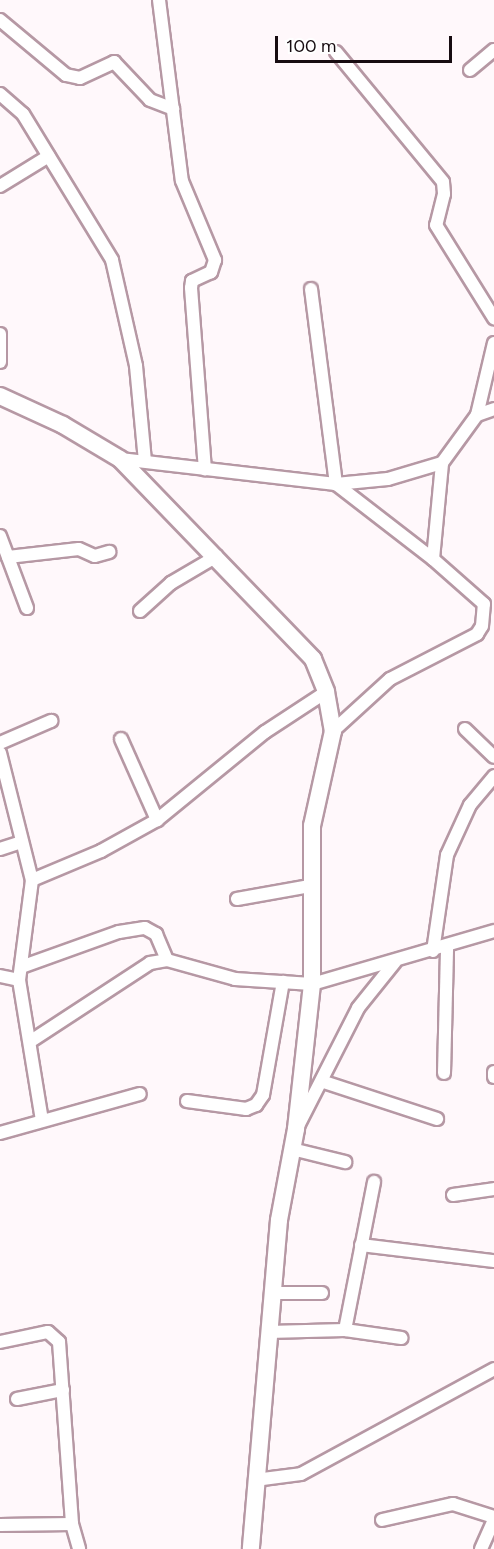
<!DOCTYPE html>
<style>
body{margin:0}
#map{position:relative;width:494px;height:1549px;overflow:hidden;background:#fff8fb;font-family:Figtree,sans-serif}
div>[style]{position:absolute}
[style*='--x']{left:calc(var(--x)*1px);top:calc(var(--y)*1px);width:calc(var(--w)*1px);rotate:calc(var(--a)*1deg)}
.roads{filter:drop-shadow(2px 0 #b698a4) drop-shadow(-2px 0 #b698a4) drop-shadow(0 2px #b698a4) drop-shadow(0 -2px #b698a4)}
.minor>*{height:12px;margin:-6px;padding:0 6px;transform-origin:6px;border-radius:6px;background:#fff}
.secondary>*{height:16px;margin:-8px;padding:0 8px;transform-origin:8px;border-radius:8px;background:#fff}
span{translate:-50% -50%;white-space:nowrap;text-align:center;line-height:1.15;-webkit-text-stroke:4.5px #fff;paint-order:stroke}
.scale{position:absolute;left:275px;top:36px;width:177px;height:27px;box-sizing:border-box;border:3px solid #170c11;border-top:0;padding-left:8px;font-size:18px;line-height:21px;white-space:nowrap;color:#170c11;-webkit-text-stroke:4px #fff;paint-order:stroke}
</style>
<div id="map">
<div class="roads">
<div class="minor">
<div style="--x:159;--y:0;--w:182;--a:82.8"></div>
<div style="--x:182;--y:181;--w:86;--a:67.3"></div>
<div style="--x:215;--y:260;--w:13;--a:108"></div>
<div style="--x:211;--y:272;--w:21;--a:155"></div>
<div style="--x:192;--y:281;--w:7;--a:98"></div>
<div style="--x:191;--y:288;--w:182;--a:85.6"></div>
<div style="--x:0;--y:20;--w:86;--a:39.8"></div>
<div style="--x:66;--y:75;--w:14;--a:12"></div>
<div style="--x:80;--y:78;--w:38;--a:-25"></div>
<div style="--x:114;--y:62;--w:52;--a:46.5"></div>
<div style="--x:150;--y:100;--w:25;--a:21"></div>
<div style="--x:336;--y:52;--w:168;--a:50.5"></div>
<div style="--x:443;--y:182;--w:12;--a:85"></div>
<div style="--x:444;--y:194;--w:32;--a:104"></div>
<div style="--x:436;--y:225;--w:110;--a:58.1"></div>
<div style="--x:470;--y:70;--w:31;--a:-40"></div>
<div style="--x:0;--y:94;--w:30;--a:41"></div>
<div style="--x:23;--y:114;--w:171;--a:58.6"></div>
<div style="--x:112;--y:260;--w:109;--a:77.2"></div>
<div style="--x:136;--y:366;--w:95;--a:84.6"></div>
<div style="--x:0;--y:186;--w:57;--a:-31.5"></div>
<div style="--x:311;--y:289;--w:197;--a:82.7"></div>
<div style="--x:336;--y:484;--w:123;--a:37.7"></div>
<div style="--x:433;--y:559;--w:68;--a:41.4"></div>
<div style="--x:0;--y:334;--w:28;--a:90"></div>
<div style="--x:477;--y:415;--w:18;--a:-19"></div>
<div style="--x:120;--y:459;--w:217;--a:6.6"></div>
<div style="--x:336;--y:484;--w:52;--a:-5.5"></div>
<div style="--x:388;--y:479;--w:56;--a:-16.5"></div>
<div style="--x:442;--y:463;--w:59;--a:-53.9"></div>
<div style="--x:477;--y:415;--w:74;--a:-76.7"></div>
<div style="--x:0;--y:536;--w:77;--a:69.4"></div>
<div style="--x:8;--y:557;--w:71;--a:-6.4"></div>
<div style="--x:79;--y:549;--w:17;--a:24"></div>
<div style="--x:95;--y:556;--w:15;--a:-16"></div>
<div style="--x:433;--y:559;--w:96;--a:-84.6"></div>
<div style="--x:140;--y:611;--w:42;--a:-42.1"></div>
<div style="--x:171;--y:583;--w:53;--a:-30.4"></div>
<div style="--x:465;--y:729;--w:40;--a:44"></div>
<div style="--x:333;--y:731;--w:77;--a:-42.4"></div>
<div style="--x:390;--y:679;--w:98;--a:-27.3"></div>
<div style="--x:477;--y:634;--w:9;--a:-58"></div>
<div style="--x:482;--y:626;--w:22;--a:-85"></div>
<div style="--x:121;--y:739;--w:89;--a:66"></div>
<div style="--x:0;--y:743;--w:56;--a:-23.3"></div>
<div style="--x:0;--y:753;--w:131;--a:75.9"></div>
<div style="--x:32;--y:880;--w:101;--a:97.4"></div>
<div style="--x:19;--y:980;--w:142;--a:80.7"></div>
<div style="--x:0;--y:849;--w:23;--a:-18"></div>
<div style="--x:32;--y:880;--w:75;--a:-22.8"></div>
<div style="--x:101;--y:851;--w:64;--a:-29"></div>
<div style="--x:157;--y:820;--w:139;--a:-39.2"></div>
<div style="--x:265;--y:732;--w:73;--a:-33.3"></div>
<div style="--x:237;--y:899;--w:74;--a:-10.1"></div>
<div style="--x:433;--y:951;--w:97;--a:-81.7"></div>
<div style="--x:447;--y:855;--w:55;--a:-65.3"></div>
<div style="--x:470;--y:805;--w:38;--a:-50"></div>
<div style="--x:21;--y:967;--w:104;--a:-19.7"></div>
<div style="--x:119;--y:932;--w:26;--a:-9"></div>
<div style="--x:145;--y:928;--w:13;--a:29"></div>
<div style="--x:156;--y:934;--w:28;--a:67"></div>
<div style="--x:0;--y:976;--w:19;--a:12"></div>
<div style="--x:31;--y:1041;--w:142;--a:-33.2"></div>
<div style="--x:150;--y:963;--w:17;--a:-10"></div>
<div style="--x:167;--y:960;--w:71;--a:15.6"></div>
<div style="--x:235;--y:979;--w:77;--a:3.7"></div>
<div style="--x:312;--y:984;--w:190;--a:-16.2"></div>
<div style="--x:494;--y:1072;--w:5;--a:90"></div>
<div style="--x:444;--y:1073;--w:126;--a:-88.6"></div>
<div style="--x:324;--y:1082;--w:119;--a:18.1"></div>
<div style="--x:187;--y:1101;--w:60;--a:7.7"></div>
<div style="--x:246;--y:1109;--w:11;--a:-22"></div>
<div style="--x:256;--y:1105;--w:12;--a:-55"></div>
<div style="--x:263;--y:1095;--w:115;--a:-80"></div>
<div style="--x:299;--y:1124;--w:130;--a:-63"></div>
<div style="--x:358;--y:1008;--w:59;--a:-51.2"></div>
<div style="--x:0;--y:1133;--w:145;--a:-15.6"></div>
<div style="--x:292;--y:1149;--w:55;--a:13.8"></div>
<div style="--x:453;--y:1195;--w:41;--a:-8.3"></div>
<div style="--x:361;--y:1245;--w:134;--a:6.9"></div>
<div style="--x:272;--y:1293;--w:50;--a:0"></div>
<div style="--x:345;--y:1330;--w:151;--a:-78.9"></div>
<div style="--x:268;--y:1332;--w:77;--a:-1.5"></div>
<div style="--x:345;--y:1330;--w:57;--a:8.1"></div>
<div style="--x:0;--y:1342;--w:49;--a:-11.8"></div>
<div style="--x:48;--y:1332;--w:15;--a:42"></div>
<div style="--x:59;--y:1342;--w:182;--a:85.9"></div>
<div style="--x:72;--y:1524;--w:26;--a:74"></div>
<div style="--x:17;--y:1399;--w:47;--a:-11.1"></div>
<div style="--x:255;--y:1480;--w:46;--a:-7.4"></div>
<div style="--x:301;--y:1474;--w:220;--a:-28.5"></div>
<div style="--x:382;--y:1520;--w:73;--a:-12.7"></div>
<div style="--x:453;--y:1504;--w:43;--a:17.6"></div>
<div style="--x:0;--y:1525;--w:72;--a:-0.8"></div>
<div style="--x:481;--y:1549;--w:32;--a:-66"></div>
</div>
<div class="secondary">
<div style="--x:0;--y:396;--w:69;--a:24.7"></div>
<div style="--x:63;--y:425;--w:66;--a:30.8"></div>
<div style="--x:120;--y:459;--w:278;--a:46"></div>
<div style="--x:313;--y:659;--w:35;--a:68"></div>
<div style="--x:326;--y:692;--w:40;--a:80"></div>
<div style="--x:333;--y:731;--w:97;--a:102.5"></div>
<div style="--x:312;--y:826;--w:158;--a:90"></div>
<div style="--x:312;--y:984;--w:146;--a:96.3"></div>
<div style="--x:296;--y:1129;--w:93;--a:100.6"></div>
<div style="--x:279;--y:1220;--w:330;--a:94.9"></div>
</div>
</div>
<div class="scale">100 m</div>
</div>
